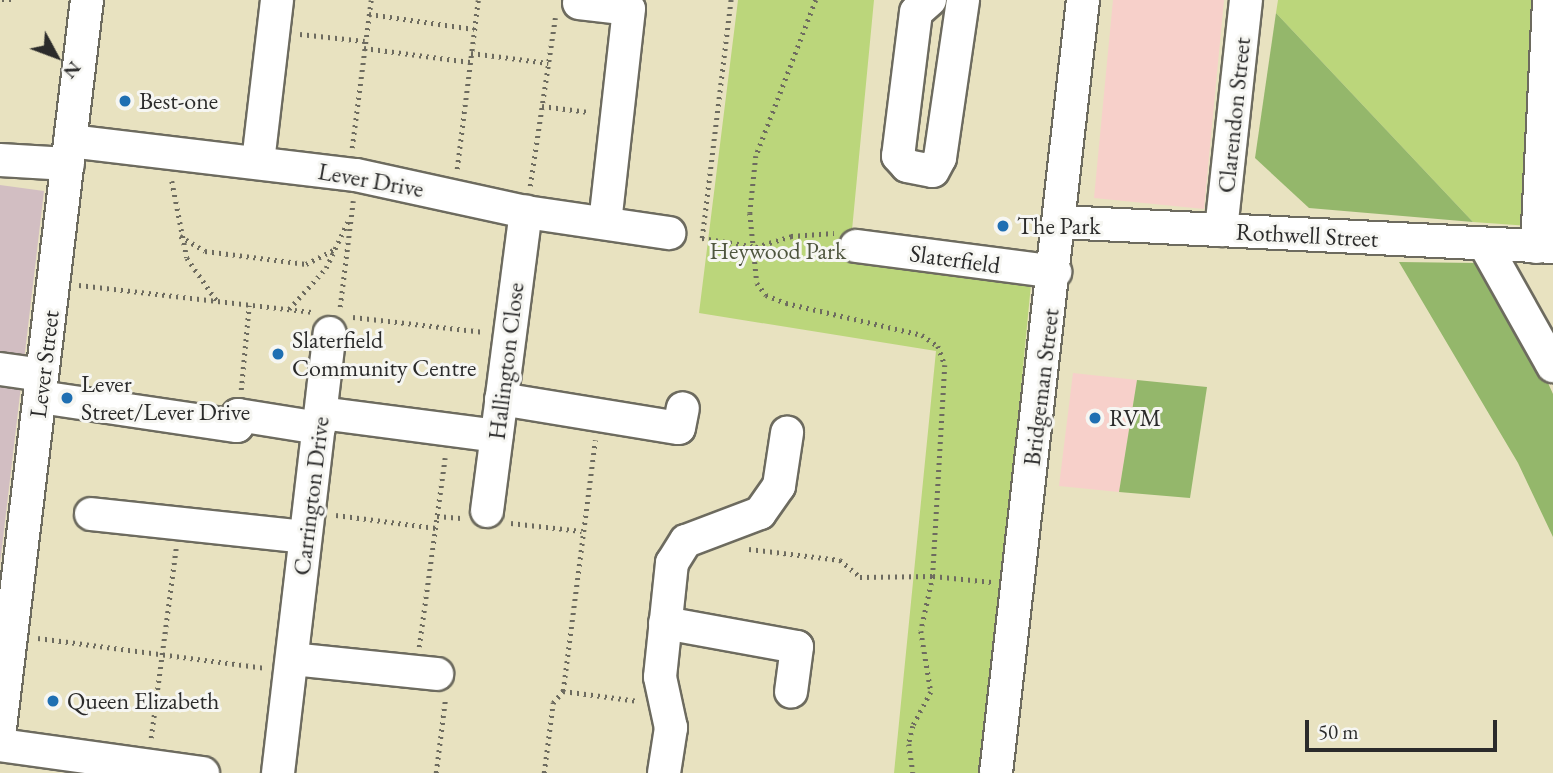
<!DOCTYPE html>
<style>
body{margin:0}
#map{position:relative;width:1553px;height:773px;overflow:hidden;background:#e8e2c0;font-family:"EB Garamond",serif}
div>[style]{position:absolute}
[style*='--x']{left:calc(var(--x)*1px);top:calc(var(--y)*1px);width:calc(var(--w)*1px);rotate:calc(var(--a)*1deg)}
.built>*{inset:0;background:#f7d0ca}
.industrial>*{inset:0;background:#d2bec2}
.green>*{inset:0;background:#bbd67b}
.forest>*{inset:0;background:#94b76b}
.path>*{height:4.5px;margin-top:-2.25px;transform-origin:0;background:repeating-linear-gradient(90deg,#6d6b5f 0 2px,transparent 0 7px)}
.roads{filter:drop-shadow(2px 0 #6d6b5f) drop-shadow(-2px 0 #6d6b5f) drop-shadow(0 2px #6d6b5f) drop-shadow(0 -2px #6d6b5f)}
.minor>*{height:32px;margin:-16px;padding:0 16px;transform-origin:16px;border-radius:16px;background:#fff}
.dots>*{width:19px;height:19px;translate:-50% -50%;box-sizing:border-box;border:4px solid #f6f6f2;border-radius:50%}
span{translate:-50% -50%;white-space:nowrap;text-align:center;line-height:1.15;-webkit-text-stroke:6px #f6f6f2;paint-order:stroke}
.poi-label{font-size:24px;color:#2b2b2b}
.left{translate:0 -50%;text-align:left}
.street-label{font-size:24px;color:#2b2b2b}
.park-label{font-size:24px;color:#4f563f}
.north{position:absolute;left:21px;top:21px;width:70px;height:70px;-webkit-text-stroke:5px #f6f6f2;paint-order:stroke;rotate:131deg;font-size:19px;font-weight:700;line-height:28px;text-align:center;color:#2b2b2b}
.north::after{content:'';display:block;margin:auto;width:24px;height:32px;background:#2b2b2b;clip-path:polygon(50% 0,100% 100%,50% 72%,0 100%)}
.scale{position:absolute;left:1305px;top:720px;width:192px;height:32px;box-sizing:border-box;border:4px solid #2b2b2b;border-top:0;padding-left:9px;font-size:21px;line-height:24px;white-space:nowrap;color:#2b2b2b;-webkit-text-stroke:5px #f6f6f2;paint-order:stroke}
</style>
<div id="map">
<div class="built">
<div style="clip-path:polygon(1113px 0,1224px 0,1204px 209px,1094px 198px)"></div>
<div style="clip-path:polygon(1073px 373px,1137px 380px,1119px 492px,1059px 486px)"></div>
</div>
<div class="industrial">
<div style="clip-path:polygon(0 185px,44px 191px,0 564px)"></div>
</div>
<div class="green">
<div style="clip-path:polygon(738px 0,874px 0,850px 251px,1032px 274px,984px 773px,894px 773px,936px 351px,699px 313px)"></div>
<div style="clip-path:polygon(1278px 0,1542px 0,1528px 226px,1473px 222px,1276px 13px)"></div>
</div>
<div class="forest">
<div style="clip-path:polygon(1276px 13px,1473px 222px,1309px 208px,1255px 158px)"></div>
<div style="clip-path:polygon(1399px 262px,1477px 263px,1527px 337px,1553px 394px,1553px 537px,1518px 463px)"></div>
<div style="clip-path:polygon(1137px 380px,1207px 387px,1190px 498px,1119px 492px)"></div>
</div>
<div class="path">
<div style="--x:2;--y:0;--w:9;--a:0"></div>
<div style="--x:816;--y:0;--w:167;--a:111"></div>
<div style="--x:756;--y:156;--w:57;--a:96"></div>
<div style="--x:750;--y:213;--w:70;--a:84.3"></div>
<div style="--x:757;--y:283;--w:15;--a:53"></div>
<div style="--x:766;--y:295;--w:22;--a:22"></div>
<div style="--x:786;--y:303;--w:140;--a:13.2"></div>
<div style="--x:922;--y:335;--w:19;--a:35"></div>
<div style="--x:938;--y:346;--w:20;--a:70"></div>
<div style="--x:945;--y:365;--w:211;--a:93.3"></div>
<div style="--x:933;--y:576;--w:56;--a:102.3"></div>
<div style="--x:921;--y:631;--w:62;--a:80.7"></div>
<div style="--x:931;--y:692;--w:38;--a:118"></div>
<div style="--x:913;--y:726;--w:18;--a:103"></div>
<div style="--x:909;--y:744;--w:29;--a:82"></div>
<div style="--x:369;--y:14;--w:106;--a:8.1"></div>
<div style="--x:300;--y:34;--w:65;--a:6.1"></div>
<div style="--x:364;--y:48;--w:107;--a:7.5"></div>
<div style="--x:471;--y:53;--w:78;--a:7.4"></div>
<div style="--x:542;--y:106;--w:47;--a:7.3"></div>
<div style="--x:352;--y:148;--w:149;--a:-82.7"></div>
<div style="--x:457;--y:169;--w:170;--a:-82.9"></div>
<div style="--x:172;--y:181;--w:78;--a:79"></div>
<div style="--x:187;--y:258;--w:52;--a:55.1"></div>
<div style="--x:530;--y:186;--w:170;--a:-81.5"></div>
<div style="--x:180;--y:236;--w:29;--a:31"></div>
<div style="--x:205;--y:251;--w:102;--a:7.3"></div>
<div style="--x:306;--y:264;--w:34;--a:-27"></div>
<div style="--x:702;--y:238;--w:240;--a:-83.1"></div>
<div style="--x:702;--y:238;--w:55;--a:9.5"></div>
<div style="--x:756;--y:247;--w:37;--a:-17"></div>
<div style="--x:791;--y:236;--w:43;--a:-4"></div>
<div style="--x:79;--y:285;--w:236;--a:6.6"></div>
<div style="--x:340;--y:307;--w:107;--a:-83"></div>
<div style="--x:289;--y:309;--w:55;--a:-47.9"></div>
<div style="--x:326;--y:268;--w:54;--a:-64.9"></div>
<div style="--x:353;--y:317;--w:132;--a:6.5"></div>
<div style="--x:241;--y:390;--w:85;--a:-84.6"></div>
<div style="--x:336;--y:515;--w:101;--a:7.4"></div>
<div style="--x:437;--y:516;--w:24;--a:5"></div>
<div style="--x:511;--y:523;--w:71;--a:6.4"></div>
<div style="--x:749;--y:549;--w:92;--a:6.9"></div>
<div style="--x:840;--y:560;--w:26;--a:40"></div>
<div style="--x:860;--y:577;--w:73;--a:-0.8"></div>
<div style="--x:933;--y:576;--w:59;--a:5.8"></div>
<div style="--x:38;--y:638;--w:229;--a:7.5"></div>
<div style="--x:419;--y:647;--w:191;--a:-82.2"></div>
<div style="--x:563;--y:691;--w:76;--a:7.6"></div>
<div style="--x:151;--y:738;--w:191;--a:-82.5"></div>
<div style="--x:436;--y:773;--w:73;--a:-82.9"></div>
<div style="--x:544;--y:773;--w:71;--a:-82.7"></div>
<div style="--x:553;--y:703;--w:16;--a:-50"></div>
<div style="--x:563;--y:691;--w:253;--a:-82.7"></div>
</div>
<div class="roads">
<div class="minor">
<div style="--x:930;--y:0;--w:18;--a:139"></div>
<div style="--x:916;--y:12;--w:145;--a:97.1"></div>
<div style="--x:898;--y:156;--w:13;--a:48"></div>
<div style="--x:907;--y:166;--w:26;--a:11"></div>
<div style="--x:933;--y:171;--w:15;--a:-62"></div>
<div style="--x:940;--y:158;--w:160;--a:-81.7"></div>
<div style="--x:579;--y:3;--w:50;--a:6.8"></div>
<div style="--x:629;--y:9;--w:215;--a:96.4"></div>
<div style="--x:70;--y:141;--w:288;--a:6.8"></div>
<div style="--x:356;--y:175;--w:174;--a:12.3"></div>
<div style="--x:526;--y:212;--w:145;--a:8.4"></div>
<div style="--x:0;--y:160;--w:68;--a:3.4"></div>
<div style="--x:258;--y:162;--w:163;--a:-83.3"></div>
<div style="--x:1061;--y:222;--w:493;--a:2.9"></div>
<div style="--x:1221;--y:230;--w:231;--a:-83.8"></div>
<div style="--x:1485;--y:245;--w:139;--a:60.7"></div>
<div style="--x:856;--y:246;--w:201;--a:7.4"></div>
<div style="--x:1537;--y:247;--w:247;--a:-87.2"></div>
<div style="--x:0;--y:369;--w:42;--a:8.1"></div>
<div style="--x:40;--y:397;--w:199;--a:8.4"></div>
<div style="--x:237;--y:426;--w:11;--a:-85"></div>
<div style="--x:238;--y:415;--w:82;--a:9.1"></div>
<div style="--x:501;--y:399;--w:180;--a:9.3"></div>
<div style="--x:679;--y:428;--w:20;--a:-79"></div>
<div style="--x:321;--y:413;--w:177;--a:7.4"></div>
<div style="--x:487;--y:511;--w:302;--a:-82.6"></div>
<div style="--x:91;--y:514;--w:215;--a:6.1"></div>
<div style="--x:665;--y:623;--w:134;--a:10.3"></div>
<div style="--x:797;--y:647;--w:45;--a:97.6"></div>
<div style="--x:292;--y:659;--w:146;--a:5.9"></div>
<div style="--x:0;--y:728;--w:733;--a:-83.19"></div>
<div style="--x:0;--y:745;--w:205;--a:7.9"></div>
<div style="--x:278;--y:773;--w:443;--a:-83.3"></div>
<div style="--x:664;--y:773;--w:46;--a:-81.2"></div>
<div style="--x:671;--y:728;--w:52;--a:-102.2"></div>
<div style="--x:660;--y:677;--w:115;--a:-84"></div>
<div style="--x:672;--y:563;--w:26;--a:-58"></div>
<div style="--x:686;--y:541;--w:79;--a:-20.7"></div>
<div style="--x:760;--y:513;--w:33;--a:-55"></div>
<div style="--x:779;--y:486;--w:54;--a:-81.4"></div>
<div style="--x:996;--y:773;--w:778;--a:-83.58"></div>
</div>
</div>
<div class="dots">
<div style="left:125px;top:101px;background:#1f6fb2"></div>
<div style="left:1003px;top:226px;background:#1f6fb2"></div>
<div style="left:278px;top:354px;background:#1f6fb2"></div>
<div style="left:67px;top:398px;background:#1f6fb2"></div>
<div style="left:1095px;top:418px;background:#1f6fb2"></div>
<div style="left:53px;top:701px;background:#1f6fb2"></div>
</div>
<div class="poi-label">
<span class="left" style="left:139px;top:101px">Best-one</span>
<span class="left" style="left:1017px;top:226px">The Park</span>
<span class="left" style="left:292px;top:354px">Slaterfield<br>Community Centre</span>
<span class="left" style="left:81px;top:398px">Lever<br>Street/Lever Drive</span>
<span class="left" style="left:1109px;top:418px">RVM</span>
<span class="left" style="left:67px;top:701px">Queen Elizabeth</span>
</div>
<div class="street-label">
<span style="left:1234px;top:115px;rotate:-84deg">Clarendon Street</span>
<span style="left:371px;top:180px;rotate:10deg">Lever Drive</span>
<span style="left:1307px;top:235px;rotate:3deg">Rothwell Street</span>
<span style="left:955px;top:259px;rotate:8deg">Slaterfield</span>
<span style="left:506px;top:361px;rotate:-83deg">Hallington Close</span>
<span style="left:44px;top:364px;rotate:-83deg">Lever Street</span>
<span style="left:1041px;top:387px;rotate:-83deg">Bridgeman Street</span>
<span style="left:311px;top:496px;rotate:-83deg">Carrington Drive</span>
</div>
<div class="park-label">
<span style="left:778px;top:251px">Heywood Park</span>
</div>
<div class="north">N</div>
<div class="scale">50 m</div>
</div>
